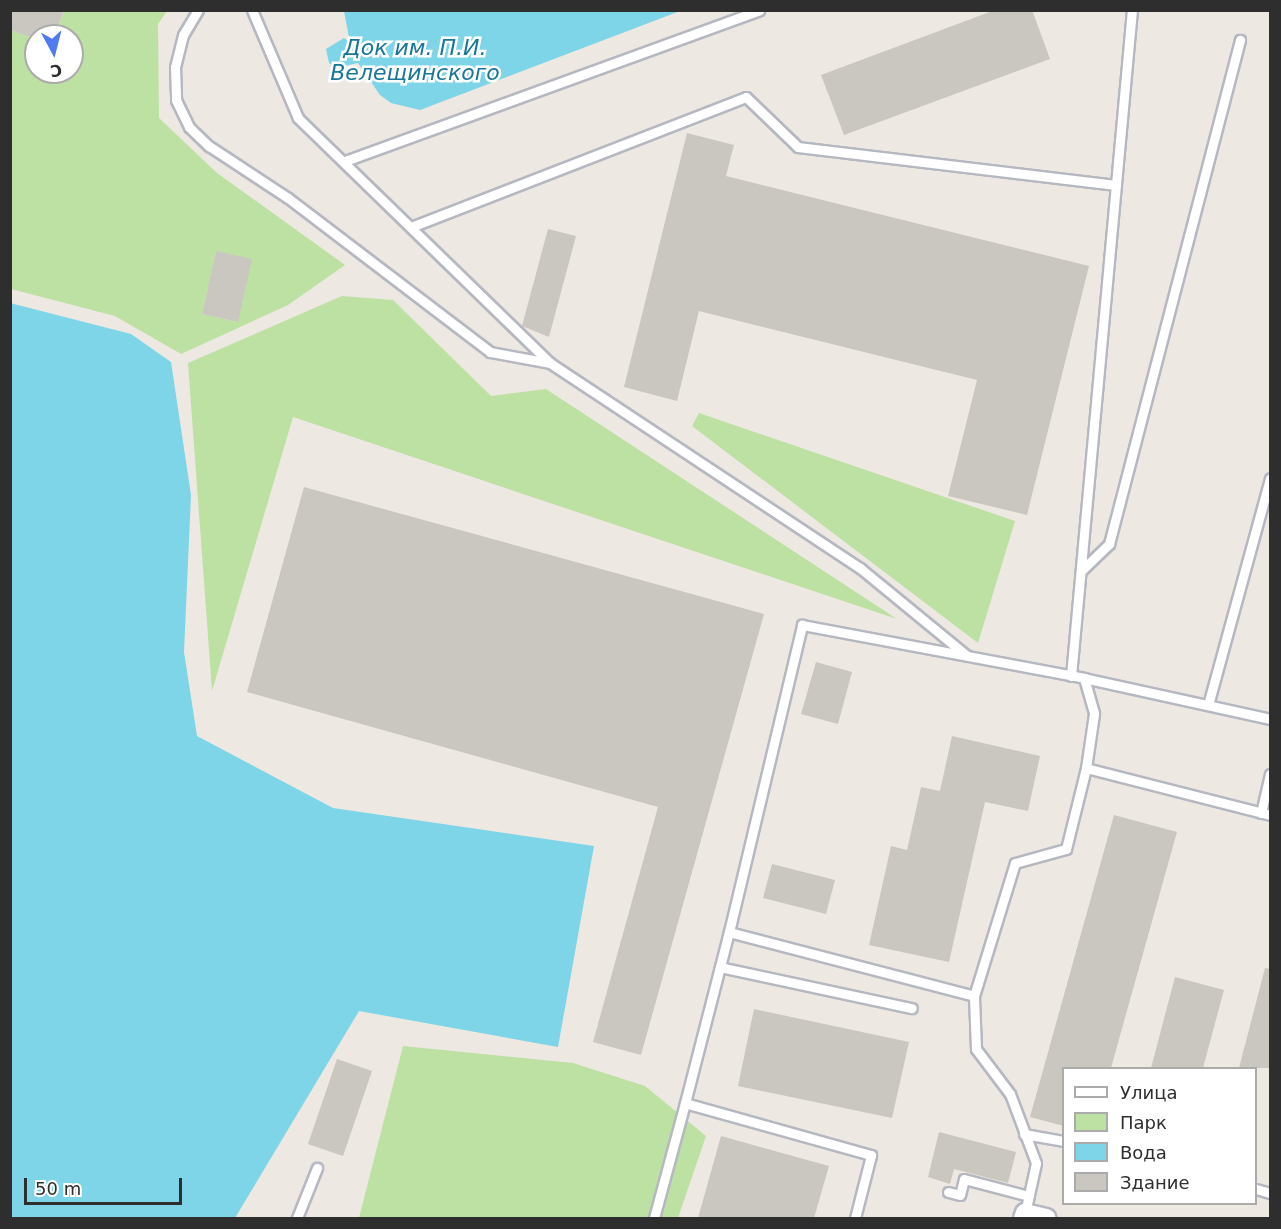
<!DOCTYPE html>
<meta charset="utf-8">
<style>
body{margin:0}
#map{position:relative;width:1281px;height:1229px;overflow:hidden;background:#eee8e2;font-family:"DejaVu Sans",sans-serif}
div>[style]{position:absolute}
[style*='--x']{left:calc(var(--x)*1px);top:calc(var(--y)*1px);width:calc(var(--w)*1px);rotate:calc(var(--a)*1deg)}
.green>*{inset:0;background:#bde0a3}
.water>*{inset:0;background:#7dd5e7}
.building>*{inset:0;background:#cac6c0}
.roads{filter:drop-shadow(2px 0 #b5b8c0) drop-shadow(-2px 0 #b5b8c0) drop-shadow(0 2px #b5b8c0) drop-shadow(0 -2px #b5b8c0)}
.service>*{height:9px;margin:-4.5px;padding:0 4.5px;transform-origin:4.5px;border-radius:4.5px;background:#fff}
.minor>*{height:18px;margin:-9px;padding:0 9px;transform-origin:9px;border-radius:9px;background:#fff}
span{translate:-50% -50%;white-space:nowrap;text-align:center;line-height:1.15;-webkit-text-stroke:5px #fff;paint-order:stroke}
.water-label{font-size:22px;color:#187798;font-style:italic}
.frame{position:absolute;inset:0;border:12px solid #2e2e2e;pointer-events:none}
.legend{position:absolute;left:1062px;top:1067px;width:195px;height:138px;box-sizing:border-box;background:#fff;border:2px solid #ababab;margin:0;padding:8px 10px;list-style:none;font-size:18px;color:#2e2e2e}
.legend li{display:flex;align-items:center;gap:12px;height:30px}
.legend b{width:30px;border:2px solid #ababab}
.north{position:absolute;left:24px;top:24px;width:60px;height:60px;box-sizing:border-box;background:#fff;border:2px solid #ababab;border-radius:50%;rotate:173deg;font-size:16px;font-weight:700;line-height:24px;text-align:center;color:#2e2e2e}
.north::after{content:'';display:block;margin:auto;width:21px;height:27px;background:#4f7bee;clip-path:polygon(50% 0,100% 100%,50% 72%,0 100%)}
.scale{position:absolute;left:24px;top:1178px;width:158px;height:27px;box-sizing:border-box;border:3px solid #2e2e2e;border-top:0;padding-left:8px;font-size:18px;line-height:21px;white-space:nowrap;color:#2e2e2e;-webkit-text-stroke:4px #fff;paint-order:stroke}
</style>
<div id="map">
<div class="green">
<div style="clip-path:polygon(evenodd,64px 11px,167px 11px,158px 24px,159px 118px,217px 173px,345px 265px,288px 305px,181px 354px,115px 316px,11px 289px,10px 30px,36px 39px,36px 72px,72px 72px,72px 36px,55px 36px,64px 11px,216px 251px,238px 322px,202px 314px,216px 251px)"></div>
<div style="clip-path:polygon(342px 296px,393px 300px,491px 396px,546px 389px,897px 619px,293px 417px,212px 691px,188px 363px)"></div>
<div style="clip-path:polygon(699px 413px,1015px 521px,978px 643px,692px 426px)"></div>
<div style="clip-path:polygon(403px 1046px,573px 1063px,645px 1086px,706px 1136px,678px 1218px,359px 1218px)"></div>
</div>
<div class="water">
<div style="clip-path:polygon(344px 11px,344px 10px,680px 11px,420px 110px,391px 103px,380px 95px,358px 63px,335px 68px,329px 63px,326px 49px,344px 38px,350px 43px)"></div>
<div style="clip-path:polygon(10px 303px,131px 334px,171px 362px,191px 495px,184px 652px,197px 736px,333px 808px,594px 846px,558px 1047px,359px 1011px,235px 1218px,11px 1218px)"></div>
</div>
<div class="building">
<div style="clip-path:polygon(10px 10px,64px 10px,55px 36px,27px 36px,10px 30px)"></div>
<div style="clip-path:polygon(995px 10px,1032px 10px,1050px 59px,844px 135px,821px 75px)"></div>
<div style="clip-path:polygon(687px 133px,734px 145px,726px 176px,1089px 266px,1027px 515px,948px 496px,977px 380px,699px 311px,677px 401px,624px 387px)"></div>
<div style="clip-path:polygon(548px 229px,576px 236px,549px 337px,522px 326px)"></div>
<div style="clip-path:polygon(216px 251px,252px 259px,238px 322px,202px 314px)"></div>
<div style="clip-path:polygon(304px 487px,764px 614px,641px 1055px,593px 1042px,658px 807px,247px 692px)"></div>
<div style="clip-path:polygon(816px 662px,852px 672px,838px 724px,801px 714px)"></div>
<div style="clip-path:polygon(952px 736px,1040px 756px,1028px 811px,985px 802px,949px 962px,869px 945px,891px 846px,907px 850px,921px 787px,940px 791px)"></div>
<div style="clip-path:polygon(1114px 815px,1177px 832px,1111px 1068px,1064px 1068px,1064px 1126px,1030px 1117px)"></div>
<div style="clip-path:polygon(772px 864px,835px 880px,826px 914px,763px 898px)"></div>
<div style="clip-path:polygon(1265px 968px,1270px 969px,1270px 1068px,1239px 1068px)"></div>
<div style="clip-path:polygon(1175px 977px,1224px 990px,1203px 1068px,1151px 1068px)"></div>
<div style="clip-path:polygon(754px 1009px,909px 1042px,892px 1118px,738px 1086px)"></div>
<div style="clip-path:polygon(337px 1059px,372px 1071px,343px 1156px,308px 1144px)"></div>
<div style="clip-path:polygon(939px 1132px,1016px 1152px,1008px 1183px,954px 1169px,950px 1184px,928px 1177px)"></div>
<div style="clip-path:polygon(721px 1136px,829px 1166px,814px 1218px,698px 1218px)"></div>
</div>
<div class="roads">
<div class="service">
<div style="--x:198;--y:10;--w:29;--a:121"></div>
<div style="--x:183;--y:35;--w:33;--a:104"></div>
<div style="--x:175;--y:67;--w:33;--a:88"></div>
<div style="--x:176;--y:100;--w:30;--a:64"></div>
<div style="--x:189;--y:127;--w:28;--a:44"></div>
<div style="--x:209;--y:146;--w:95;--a:33.4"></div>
<div style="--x:288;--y:198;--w:254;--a:37.3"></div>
<div style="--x:490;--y:352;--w:61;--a:10.4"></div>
<div style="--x:550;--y:363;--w:372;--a:33.5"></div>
<div style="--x:860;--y:568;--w:137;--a:39.4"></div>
<div style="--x:252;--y:10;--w:117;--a:66.9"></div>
<div style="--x:298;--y:118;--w:351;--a:44.2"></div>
<div style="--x:345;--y:161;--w:441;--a:-20"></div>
<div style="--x:411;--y:227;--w:359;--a:-21.2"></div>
<div style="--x:746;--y:97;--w:72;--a:43.9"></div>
<div style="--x:798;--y:147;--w:320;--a:6.8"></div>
<div style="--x:1081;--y:571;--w:39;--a:-44"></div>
<div style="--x:1109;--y:544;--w:521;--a:-75.43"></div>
<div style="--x:1071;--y:676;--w:669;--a:-84.77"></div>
<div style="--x:1084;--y:678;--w:190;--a:12.4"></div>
<div style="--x:1208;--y:705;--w:235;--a:-74.7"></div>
<div style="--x:1261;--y:813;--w:40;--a:-77"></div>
<div style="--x:729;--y:932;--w:316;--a:-76.6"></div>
<div style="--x:802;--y:625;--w:287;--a:10.6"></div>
<div style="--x:1084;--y:678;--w:37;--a:74"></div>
<div style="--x:1094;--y:714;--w:55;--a:98.4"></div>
<div style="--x:720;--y:967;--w:196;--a:12.1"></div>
<div style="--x:1024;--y:1134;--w:41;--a:9.9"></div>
<div style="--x:1256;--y:1189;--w:15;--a:16"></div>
<div style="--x:948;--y:1192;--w:12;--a:14"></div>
<div style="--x:960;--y:1195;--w:16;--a:-76"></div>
<div style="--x:964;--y:1179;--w:67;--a:14.7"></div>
<div style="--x:1025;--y:1213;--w:51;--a:-77.6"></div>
<div style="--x:1036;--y:1163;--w:74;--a:-110.6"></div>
<div style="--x:1010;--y:1094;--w:56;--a:-127.1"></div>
<div style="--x:976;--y:1049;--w:53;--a:-92.2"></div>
<div style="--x:974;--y:996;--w:139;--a:-72.9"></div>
<div style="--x:1015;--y:863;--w:53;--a:-15.4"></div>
<div style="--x:1066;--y:849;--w:83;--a:-76.1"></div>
<div style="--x:1086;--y:768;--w:190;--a:14.3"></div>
<div style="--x:297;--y:1218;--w:54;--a:-68.2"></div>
<div style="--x:654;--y:1218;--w:119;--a:-74.9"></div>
<div style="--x:855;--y:1218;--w:65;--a:-75.7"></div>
<div style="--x:871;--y:1155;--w:193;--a:-164.4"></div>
<div style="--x:685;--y:1103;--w:177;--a:-75.6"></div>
<div style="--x:729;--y:932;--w:253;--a:14.6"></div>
</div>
<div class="minor">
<div style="--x:1023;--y:1218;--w:5;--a:-68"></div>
<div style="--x:1025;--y:1213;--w:22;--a:13"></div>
</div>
</div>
<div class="water-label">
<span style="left:415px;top:60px">Док им. П.И.<br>Велещинского</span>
</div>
<div class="frame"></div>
<ul class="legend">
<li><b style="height:8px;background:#fff"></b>Улица</li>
<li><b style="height:16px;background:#bde0a3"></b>Парк</li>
<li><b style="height:16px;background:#7dd5e7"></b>Вода</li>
<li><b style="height:16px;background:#cac6c0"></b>Здание</li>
</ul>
<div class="north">С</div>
<div class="scale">50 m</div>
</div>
